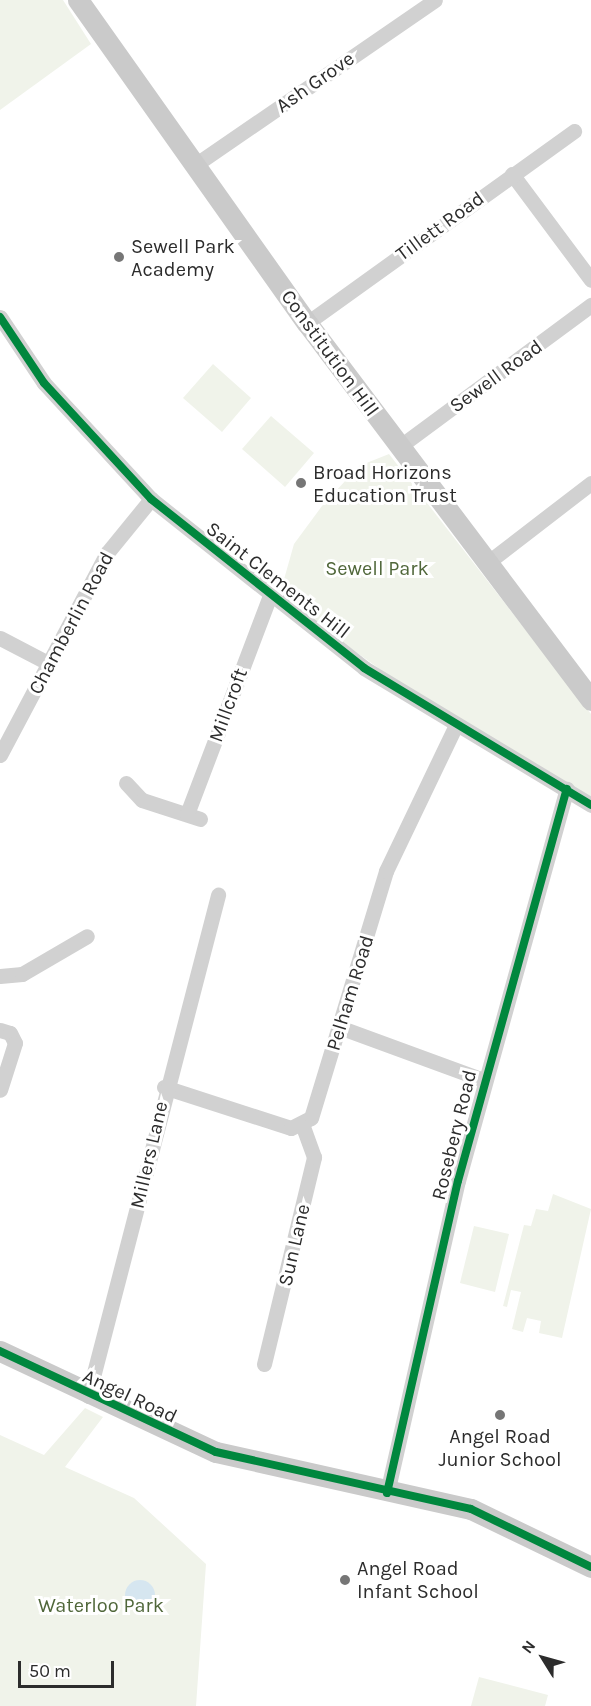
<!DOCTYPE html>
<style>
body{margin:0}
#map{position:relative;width:591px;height:1706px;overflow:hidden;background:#fff;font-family:Karla,sans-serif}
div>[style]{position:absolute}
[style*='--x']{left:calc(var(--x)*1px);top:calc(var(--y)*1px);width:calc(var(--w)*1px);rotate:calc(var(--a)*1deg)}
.green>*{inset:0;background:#f0f3ea}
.water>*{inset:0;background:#d6e6f0}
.round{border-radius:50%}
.street>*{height:15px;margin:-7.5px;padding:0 7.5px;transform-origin:7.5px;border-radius:7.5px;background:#d1d1d1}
.secondary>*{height:21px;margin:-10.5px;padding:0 10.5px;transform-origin:10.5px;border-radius:10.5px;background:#cacaca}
.cycleway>*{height:8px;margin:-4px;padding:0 4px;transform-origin:4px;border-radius:4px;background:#00873e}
.dots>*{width:16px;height:16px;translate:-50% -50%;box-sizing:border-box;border:3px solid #fff;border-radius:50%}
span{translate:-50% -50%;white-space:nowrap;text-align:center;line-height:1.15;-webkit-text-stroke:6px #fff;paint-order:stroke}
.street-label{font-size:20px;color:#2c2c2c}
.poi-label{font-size:20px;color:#2c2c2c}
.left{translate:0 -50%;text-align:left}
.park-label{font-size:20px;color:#50673a}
.north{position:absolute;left:513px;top:1628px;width:60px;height:60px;-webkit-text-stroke:4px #fff;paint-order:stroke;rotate:307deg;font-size:16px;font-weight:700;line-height:24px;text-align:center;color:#2c2c2c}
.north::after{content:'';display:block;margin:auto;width:21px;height:27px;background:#2c2c2c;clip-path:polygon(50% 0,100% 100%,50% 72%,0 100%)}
.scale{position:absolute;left:18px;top:1661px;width:96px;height:27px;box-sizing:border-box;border:3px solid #2c2c2c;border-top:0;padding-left:8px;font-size:18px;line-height:21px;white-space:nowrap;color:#2c2c2c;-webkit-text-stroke:4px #fff;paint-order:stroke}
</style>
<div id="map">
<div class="green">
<div style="clip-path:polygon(0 0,63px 0,91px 44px,0 110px)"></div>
<div style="clip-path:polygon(213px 364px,251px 398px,222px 432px,183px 398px)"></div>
<div style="clip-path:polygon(271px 416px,314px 453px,285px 487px,242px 449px)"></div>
<div style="clip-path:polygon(389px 454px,591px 714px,591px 797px,419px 697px,279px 597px,294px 544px,322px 506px,359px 466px)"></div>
<div style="clip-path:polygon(553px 1194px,591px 1209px,562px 1338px,539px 1333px,541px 1321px,527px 1318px,523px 1332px,512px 1329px,521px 1292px,511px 1290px,507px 1307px,503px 1306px,524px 1225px,531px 1226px,536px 1209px,548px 1211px)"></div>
<div style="clip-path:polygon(474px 1226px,509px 1234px,495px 1292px,460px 1283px)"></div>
<div style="clip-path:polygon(85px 1408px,103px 1417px,65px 1467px,134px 1498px,206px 1564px,196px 1706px,0 1706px,0 1435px,44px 1455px)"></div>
<div style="clip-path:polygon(479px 1677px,548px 1695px,545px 1706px,471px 1706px)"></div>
</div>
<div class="water">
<div class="round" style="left:125px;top:1580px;width:30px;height:30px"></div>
</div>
<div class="street">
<div style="--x:195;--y:165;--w:291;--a:-34.5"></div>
<div style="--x:512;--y:174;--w:132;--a:53.3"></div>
<div style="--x:0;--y:317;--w:79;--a:56.3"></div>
<div style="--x:44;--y:383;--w:158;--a:47.3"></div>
<div style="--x:151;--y:499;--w:272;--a:38.4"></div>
<div style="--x:364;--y:668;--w:265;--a:31.1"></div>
<div style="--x:307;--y:323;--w:329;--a:-35.7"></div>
<div style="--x:399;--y:447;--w:239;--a:-36.5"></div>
<div style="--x:487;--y:563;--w:131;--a:-37.6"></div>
<div style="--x:0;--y:638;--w:56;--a:27.5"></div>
<div style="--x:0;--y:755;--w:229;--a:-62.1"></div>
<div style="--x:107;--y:553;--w:70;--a:-50.8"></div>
<div style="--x:126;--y:783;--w:23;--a:47"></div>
<div style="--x:142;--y:800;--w:61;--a:18.1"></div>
<div style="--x:187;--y:814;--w:233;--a:-69.2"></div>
<div style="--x:0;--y:976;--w:22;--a:-5"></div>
<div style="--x:22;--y:974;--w:75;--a:-30.3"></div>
<div style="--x:339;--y:1027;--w:154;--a:20.1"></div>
<div style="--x:0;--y:1030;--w:10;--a:17"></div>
<div style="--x:10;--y:1033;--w:11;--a:63"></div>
<div style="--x:15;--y:1043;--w:49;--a:107.7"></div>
<div style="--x:164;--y:1087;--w:133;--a:17.9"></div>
<div style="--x:291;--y:1128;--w:22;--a:-27"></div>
<div style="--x:311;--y:1118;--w:258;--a:-73.1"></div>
<div style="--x:386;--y:871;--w:162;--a:-64.4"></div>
<div style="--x:264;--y:1364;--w:213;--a:-76.4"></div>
<div style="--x:314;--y:1157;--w:32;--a:-110"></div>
<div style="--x:88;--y:1396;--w:518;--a:-75.45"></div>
<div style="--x:387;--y:1493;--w:320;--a:-77.2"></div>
<div style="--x:458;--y:1181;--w:407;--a:-74.5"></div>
</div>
<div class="secondary">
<div style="--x:78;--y:0;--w:396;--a:54.7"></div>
<div style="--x:307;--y:323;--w:472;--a:53"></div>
<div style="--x:0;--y:1351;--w:238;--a:25.1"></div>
<div style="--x:216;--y:1452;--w:261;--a:12.6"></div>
<div style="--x:471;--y:1509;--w:133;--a:25.8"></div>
</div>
<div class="cycleway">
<div style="--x:0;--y:317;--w:79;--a:56.3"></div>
<div style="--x:44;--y:383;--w:158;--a:47.3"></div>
<div style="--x:151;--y:499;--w:272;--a:38.4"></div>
<div style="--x:364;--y:668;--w:265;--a:31.1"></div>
<div style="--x:0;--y:1351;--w:238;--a:25.1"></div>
<div style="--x:216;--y:1452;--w:261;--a:12.6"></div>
<div style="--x:471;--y:1509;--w:133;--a:25.8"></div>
<div style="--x:387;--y:1493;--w:320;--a:-77.2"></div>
<div style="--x:458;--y:1181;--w:407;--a:-74.5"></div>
</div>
<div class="dots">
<div style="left:119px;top:257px;background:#767676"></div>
<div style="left:301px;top:483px;background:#767676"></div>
<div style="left:500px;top:1415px;background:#767676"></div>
<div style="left:345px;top:1580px;background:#767676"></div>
</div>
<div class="street-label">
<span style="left:315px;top:82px;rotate:-35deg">Ash Grove</span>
<span style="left:440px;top:226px;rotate:-36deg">Tillett Road</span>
<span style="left:330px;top:353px;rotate:54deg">Constitution Hill</span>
<span style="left:496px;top:376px;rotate:-36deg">Sewell Road</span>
<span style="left:278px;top:580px;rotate:38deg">Saint Clements Hill</span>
<span style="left:71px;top:623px;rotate:-62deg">Chamberlin Road</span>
<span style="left:228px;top:705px;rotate:-70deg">Millcroft</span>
<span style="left:350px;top:993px;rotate:-73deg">Pelham Road</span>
<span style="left:454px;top:1135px;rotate:-76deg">Rosebery Road</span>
<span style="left:149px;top:1155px;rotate:-77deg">Millers Lane</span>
<span style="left:294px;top:1245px;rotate:-77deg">Sun Lane</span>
<span style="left:130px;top:1396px;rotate:25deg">Angel Road</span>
</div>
<div class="poi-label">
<span class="left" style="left:131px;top:258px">Sewell Park<br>Academy</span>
<span class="left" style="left:313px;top:484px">Broad Horizons<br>Education Trust</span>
<span style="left:500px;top:1448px">Angel Road<br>Junior School</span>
<span class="left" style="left:357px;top:1580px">Angel Road<br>Infant School</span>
</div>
<div class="park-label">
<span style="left:377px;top:568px">Sewell Park</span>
<span style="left:101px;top:1605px">Waterloo Park</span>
</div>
<div class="north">N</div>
<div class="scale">50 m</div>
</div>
